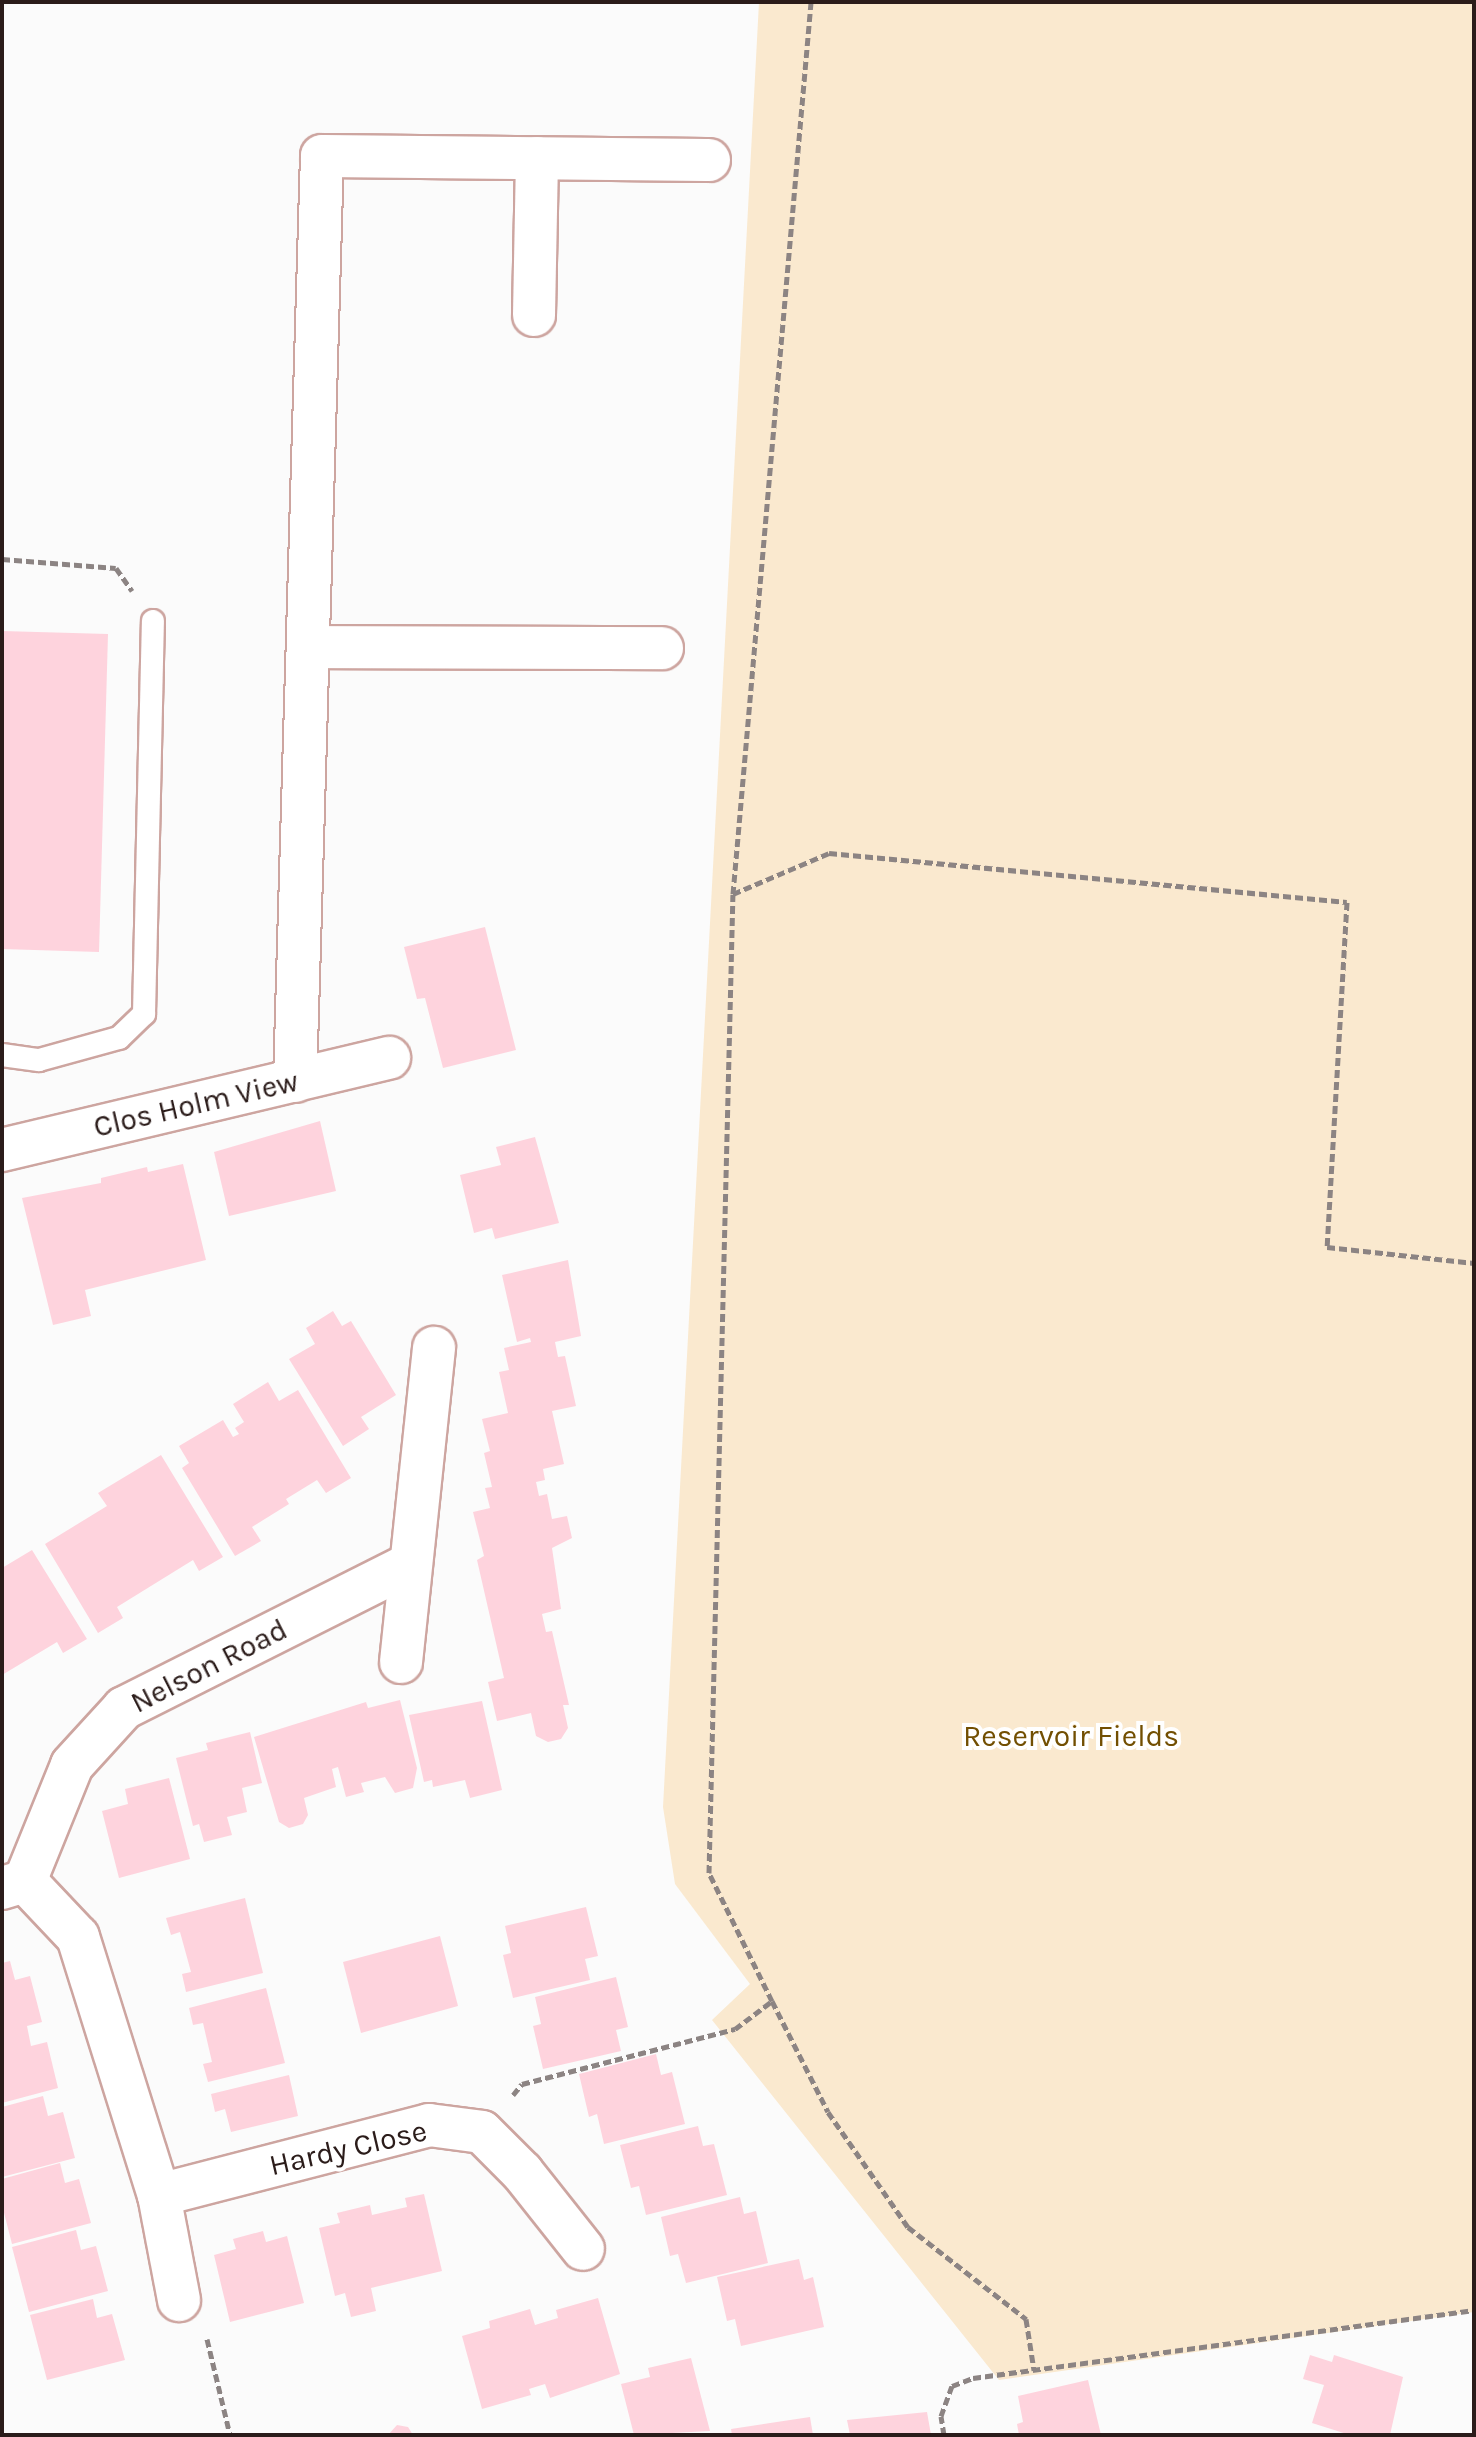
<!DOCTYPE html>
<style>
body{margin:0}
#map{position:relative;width:1476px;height:2437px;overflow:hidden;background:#fbfbfb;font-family:Karla,sans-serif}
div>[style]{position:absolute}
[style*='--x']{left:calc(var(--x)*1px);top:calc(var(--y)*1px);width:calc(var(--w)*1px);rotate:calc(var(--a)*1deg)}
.green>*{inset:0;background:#fae9cf}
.building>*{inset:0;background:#fed3dd}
.path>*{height:5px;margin-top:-2.5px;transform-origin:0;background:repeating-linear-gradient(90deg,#8c8483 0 8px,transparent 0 12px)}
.roads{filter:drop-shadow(2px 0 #cda5a0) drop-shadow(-2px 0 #cda5a0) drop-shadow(0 2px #cda5a0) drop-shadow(0 -2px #cda5a0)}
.service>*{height:22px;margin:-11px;padding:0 11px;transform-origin:11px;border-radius:11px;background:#fff}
.minor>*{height:42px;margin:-21px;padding:0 21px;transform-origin:21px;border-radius:21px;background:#fff}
span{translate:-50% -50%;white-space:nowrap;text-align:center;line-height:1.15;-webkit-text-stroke:8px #fff;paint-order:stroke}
.street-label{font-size:30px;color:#2b1c1a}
.park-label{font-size:30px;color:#724f02}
.frame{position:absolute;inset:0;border:4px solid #2b1c1a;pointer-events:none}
</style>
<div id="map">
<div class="green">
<div style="clip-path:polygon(759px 2px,1474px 2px,1474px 2312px,999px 2380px,712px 2020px,750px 1984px,675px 1884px,663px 1807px)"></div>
</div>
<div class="building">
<div style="clip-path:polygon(2px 631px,108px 634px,99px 952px,2px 949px)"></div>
<div style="clip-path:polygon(485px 927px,516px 1050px,443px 1068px,425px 998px,417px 999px,404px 947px)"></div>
<div style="clip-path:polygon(320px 1121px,336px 1191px,229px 1216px,214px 1152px)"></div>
<div style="clip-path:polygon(535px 1137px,559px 1223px,495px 1239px,492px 1228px,474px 1233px,460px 1175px,501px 1165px,496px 1147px)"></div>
<div style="clip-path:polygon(183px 1164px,206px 1260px,85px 1290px,91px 1316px,53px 1325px,22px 1198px,101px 1183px,101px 1178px,147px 1167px,148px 1172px)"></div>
<div style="clip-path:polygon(568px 1260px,581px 1336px,555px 1342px,558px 1357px,565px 1356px,576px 1406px,552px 1411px,564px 1464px,543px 1469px,545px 1480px,536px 1482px,539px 1496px,547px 1494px,552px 1519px,567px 1516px,572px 1538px,552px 1548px,561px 1609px,542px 1614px,546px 1632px,552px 1631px,569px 1705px,563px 1705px,568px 1728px,561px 1739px,548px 1742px,536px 1736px,531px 1713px,497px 1721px,488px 1682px,504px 1678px,477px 1560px,484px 1556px,473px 1512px,490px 1508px,485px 1488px,492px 1487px,484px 1453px,490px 1451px,482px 1419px,508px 1413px,499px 1372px,509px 1370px,504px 1348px,531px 1342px,530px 1338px,517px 1342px,502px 1275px)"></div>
<div style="clip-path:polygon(333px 1311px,342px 1326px,351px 1321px,396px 1395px,361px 1417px,369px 1429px,343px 1446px,289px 1359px,315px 1344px,306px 1328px)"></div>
<div style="clip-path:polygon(268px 1382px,279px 1401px,298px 1390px,351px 1478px,326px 1493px,317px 1480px,286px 1499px,289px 1504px,252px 1527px,261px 1541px,235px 1556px,182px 1468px,189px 1463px,179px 1446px,223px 1420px,233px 1437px,239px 1434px,235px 1428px,244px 1422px,233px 1404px)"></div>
<div style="clip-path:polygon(161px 1455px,223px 1557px,199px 1571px,193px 1560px,117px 1607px,123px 1618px,98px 1633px,45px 1544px,107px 1506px,98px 1493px)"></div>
<div style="clip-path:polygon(32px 1550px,87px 1639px,63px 1653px,57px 1642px,2px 1675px,2px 1568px)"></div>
<div style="clip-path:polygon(400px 1700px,417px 1768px,413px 1788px,395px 1793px,385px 1777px,361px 1783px,364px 1792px,346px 1797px,338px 1767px,332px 1769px,336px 1787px,304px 1798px,308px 1815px,303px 1824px,289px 1828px,279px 1822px,254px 1737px,366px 1702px,368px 1708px)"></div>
<div style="clip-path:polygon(482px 1701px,502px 1790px,470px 1798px,465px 1780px,433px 1787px,432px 1780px,424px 1782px,409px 1715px)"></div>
<div style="clip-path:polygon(250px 1732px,262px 1783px,242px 1788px,247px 1812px,227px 1817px,232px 1835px,204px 1842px,199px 1824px,193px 1826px,176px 1758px,208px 1750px,206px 1743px)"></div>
<div style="clip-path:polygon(169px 1778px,190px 1859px,119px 1878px,102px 1811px,128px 1804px,125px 1789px)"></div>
<div style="clip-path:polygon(245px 1898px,263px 1973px,186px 1992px,182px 1974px,191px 1972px,180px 1932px,171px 1935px,166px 1918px)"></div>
<div style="clip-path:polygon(586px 1907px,598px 1956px,585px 1959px,590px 1980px,513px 1998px,503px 1955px,511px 1953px,505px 1926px)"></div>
<div style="clip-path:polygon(440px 1936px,458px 2006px,361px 2033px,343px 1962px)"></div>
<div style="clip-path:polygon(10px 1961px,15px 1980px,30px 1976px,42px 2022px,27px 2026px,31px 2046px,47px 2042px,58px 2088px,2px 2103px,2px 1963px)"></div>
<div style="clip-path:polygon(616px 1977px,628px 2027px,616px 2030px,621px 2051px,543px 2069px,533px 2026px,541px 2024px,535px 1997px)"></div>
<div style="clip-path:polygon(266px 1988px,285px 2063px,208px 2082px,203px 2064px,212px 2062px,203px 2023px,193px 2025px,189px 2008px)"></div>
<div style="clip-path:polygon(656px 2054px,661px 2075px,672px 2072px,685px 2124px,604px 2144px,597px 2114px,589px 2117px,579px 2074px)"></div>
<div style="clip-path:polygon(289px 2075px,298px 2116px,231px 2132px,225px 2109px,215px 2112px,211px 2094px)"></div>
<div style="clip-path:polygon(43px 2096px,48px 2116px,63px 2112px,75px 2158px,2px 2177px,2px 2107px)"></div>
<div style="clip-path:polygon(698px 2126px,703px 2146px,714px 2144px,727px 2195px,646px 2215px,639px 2186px,631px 2188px,620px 2145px)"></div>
<div style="clip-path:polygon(60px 2163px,65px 2183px,79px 2179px,91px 2223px,12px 2244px,2px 2205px,2px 2179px)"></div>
<div style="clip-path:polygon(424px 2194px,442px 2271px,371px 2288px,376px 2311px,351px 2317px,345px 2293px,335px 2296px,319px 2228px,340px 2223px,337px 2213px,370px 2205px,372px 2215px,407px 2207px,405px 2198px)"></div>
<div style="clip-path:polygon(740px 2197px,744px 2214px,756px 2211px,768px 2263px,686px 2283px,678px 2254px,670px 2256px,661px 2217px)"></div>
<div style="clip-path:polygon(76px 2230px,81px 2250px,96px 2246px,108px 2291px,29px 2312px,12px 2247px)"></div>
<div style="clip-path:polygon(263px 2231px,266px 2242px,287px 2236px,304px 2303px,230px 2322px,214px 2255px,236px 2249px,233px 2239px)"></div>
<div style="clip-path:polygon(799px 2259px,804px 2280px,813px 2277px,824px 2327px,741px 2346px,735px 2319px,727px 2321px,717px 2277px)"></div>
<div style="clip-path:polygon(598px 2298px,620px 2374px,550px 2398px,545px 2384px,529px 2389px,531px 2395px,482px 2409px,462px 2336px,490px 2328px,489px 2321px,530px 2309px,535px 2325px,558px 2318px,556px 2310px)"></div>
<div style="clip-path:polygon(93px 2299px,97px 2318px,112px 2314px,125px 2360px,47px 2380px,30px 2315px)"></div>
<div style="clip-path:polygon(1310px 2355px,1332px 2362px,1334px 2355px,1403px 2377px,1390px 2435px,1350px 2435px,1312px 2423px,1324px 2385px,1303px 2379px)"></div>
<div style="clip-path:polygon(691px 2358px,710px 2431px,634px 2435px,621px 2384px,650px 2377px,648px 2368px)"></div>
<div style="clip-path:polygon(1088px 2380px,1101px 2435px,1019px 2435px,1017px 2424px,1023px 2422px,1018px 2396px)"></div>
<div style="clip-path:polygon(927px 2412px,931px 2435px,850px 2435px,847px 2420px)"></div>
<div style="clip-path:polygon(810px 2417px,813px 2435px,732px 2435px,731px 2429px)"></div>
<div style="clip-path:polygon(397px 2425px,408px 2427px,413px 2435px,388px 2435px)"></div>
</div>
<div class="path">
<div style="--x:2;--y:559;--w:114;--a:4.5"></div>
<div style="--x:116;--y:568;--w:28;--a:55"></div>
<div style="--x:733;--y:894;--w:104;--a:-23.1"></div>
<div style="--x:829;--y:853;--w:520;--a:5.4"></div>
<div style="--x:1347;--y:902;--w:346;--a:93.3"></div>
<div style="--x:1327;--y:1247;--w:148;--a:6.2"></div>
<div style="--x:772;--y:2001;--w:124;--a:63.2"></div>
<div style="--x:828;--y:2112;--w:140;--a:55.2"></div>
<div style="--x:908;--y:2227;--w:150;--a:37.9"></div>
<div style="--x:1026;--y:2319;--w:52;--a:81.1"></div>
<div style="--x:513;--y:2095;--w:14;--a:-51"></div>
<div style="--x:522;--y:2084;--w:220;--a:-14.5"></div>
<div style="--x:735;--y:2029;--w:46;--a:-37.1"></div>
<div style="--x:772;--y:2001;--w:143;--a:-116.2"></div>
<div style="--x:709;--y:1873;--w:979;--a:-88.6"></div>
<div style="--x:733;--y:894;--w:895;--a:-85"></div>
<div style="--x:207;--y:2339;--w:99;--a:76.5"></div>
<div style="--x:944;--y:2435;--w:19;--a:-99"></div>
<div style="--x:941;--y:2416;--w:32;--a:-70"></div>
<div style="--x:952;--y:2386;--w:22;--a:-21"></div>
<div style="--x:973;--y:2378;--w:506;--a:-7.73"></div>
</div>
<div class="roads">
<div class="service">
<div style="--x:2;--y:1055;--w:37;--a:8"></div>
<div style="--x:39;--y:1060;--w:83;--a:-15.4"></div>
<div style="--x:119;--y:1038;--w:35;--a:-44"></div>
<div style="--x:144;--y:1014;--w:393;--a:-88.7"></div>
</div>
<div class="minor">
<div style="--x:534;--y:315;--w:157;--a:-88.9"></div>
<div style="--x:309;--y:647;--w:353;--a:0.2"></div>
<div style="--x:295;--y:1081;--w:925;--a:-88.33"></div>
<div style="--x:322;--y:156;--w:387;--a:0.6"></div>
<div style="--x:2;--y:1150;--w:398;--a:-13.4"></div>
<div style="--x:401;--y:1662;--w:316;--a:-84"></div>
<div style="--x:25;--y:1881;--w:77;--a:46.6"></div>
<div style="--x:78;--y:1937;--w:270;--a:72.6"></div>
<div style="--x:159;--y:2195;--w:107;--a:79.2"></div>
<div style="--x:2;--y:1888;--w:24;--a:-17"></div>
<div style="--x:25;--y:1881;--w:125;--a:-67.9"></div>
<div style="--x:72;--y:1765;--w:77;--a:-47.6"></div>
<div style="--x:124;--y:1708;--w:320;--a:-26.7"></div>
<div style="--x:159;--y:2195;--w:279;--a:-14.5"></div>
<div style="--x:429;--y:2125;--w:53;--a:7.5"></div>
<div style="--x:482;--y:2132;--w:57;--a:45"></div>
<div style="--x:522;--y:2172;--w:98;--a:51.6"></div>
</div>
</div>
<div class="street-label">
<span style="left:196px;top:1104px;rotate:-13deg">Clos Holm View</span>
<span style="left:209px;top:1666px;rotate:-27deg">Nelson Road</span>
<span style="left:348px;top:2148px;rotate:-13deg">Hardy Close</span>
</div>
<div class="park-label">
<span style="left:1071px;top:1736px">Reservoir Fields</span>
</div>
<div class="frame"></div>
</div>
